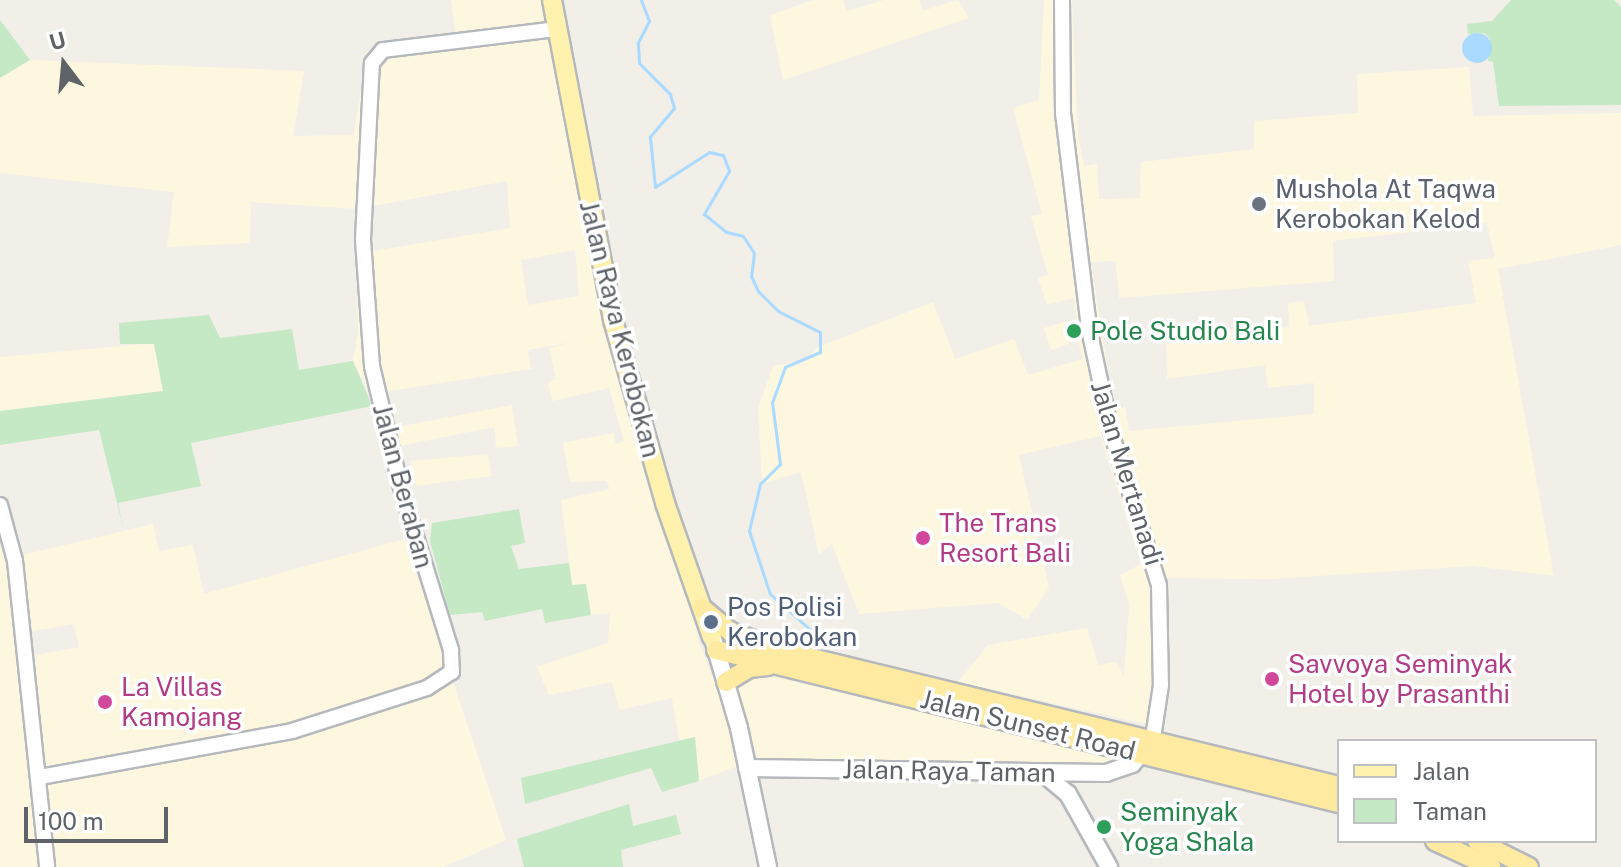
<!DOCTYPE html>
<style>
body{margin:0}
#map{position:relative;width:1621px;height:867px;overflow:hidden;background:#f1efe8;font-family:"Public Sans",sans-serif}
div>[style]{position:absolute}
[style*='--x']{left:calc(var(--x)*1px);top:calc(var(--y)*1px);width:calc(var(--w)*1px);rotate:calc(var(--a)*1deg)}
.commercial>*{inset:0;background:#fef7e0}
.green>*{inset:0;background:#c5e8c5}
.water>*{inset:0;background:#aadaff}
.round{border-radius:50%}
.stream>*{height:3px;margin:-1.5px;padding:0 1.5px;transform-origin:1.5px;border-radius:1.5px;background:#aadaff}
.roads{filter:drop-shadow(2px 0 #b5b8bc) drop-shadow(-2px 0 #b5b8bc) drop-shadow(0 2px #b5b8bc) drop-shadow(0 -2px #b5b8bc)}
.tertiary>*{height:14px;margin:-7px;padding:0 7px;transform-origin:7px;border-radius:7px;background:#fff}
.secondary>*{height:16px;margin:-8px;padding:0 8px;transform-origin:8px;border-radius:8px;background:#fff}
.primary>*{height:18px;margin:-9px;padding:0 9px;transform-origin:9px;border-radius:9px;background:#fff2af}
.trunk>*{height:18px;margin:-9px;padding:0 9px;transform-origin:9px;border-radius:9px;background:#feeaa1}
.dots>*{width:22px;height:22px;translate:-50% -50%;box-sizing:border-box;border:4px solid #fff;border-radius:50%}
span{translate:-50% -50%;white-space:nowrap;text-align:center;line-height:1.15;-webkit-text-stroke:7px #fff;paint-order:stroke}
.worship-label{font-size:26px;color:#5b616d}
.left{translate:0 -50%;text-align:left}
.street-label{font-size:26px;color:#5f6368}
.leisure-label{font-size:26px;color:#27864d}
.hotel-label{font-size:26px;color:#b23c85}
.service-label{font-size:26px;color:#4e5e75}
.legend{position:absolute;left:1337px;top:739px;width:260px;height:104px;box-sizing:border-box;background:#fff;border:2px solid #bfc1c3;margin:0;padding:10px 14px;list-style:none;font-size:24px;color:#5f6368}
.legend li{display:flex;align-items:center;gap:16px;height:40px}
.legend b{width:40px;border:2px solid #bfc1c3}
.north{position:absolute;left:24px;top:24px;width:80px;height:80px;-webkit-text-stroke:6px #fff;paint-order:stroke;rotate:344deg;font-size:22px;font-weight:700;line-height:32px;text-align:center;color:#5f6368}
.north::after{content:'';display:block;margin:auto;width:28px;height:36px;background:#5f6368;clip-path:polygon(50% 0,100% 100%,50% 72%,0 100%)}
.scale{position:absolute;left:24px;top:807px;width:144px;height:36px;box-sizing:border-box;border:4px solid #5f6368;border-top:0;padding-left:10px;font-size:24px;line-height:28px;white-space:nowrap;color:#5f6368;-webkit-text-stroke:6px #fff;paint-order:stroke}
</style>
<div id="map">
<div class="commercial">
<div style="clip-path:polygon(evenodd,451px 0,544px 0,598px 295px,691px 596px,698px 640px,740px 747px,739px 765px,699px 781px,695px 738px,679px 740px,672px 698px,619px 710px,612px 682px,549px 695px,537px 667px,608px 643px,610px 613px,591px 615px,586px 584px,572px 585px,561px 500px,610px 489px,606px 481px,570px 482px,563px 443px,613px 433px,616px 444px,624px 441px,609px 388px,552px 401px,548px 382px,556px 379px,549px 348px,573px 342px,528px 350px,531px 369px,370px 394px,353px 361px,358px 334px,356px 254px,510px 228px,507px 181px,357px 209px,251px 202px,250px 243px,167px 247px,174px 192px,0 173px,0 78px,30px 60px,304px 71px,293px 136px,354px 135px,366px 51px,456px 38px,451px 0,575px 250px,579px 296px,528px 305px,521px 260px,575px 250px)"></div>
<div style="clip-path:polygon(813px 0,843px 0,847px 11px,884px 0,920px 0,922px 11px,958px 0,969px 18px,783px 80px,770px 15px)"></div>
<div style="clip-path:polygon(evenodd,1044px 0,1072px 0,1078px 136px,1084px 166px,1097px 164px,1099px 199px,1140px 198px,1141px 162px,1254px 149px,1254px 121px,1358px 113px,1357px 74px,1469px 67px,1473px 116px,1621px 113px,1621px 245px,1498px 269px,1554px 576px,1473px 566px,1271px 579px,1161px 578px,1158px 695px,1147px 724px,958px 682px,988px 645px,1087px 628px,1098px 665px,1116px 662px,1124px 676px,1129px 604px,1120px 575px,1141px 564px,1100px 436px,1019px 455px,1049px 588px,1027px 620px,998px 603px,859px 614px,832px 544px,819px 554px,801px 472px,762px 484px,758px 408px,773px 366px,805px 360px,819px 347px,933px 302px,955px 359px,1014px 339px,1028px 375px,1083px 359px,1078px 340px,1051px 350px,1044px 328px,1076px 319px,1074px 298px,1047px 305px,1038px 278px,1048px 275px,1031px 216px,1042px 214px,1013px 108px,1039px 100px,1044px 0,1487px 223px,1495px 258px,1468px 261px,1476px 303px,1309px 326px,1304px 301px,1288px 303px,1289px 327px,1166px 336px,1167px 379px,1265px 365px,1268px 388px,1314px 383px,1314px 414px,1129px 431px,1125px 407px,1114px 408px,1091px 262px,1116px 261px,1119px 298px,1334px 281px,1333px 241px,1487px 223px)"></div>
<div style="clip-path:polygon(154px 343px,163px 391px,0 411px,0 357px)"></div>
<div style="clip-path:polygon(512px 405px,518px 446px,496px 448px,494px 427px,384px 449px,376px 431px)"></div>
<div style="clip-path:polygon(488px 454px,492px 476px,416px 486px,411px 461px)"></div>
<div style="clip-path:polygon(evenodd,153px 524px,159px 551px,193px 545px,204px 594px,405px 539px,506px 840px,443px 867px,0 867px,0 537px,6px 559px,153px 524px,74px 624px,79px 647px,16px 659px,14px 634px,74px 624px)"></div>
<div style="clip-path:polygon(792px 672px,1126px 754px,1123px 764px,1081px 767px,760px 762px,729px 684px,740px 675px)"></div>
</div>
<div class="green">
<div style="clip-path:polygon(1511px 0,1614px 0,1621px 7px,1621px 105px,1499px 106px,1493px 62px,1488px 61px,1490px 39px,1484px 33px,1468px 34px,1467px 24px,1492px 21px)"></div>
<div style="clip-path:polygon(0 20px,30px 60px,0 78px)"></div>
<div style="clip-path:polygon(209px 315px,220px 338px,292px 329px,299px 370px,353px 361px,372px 406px,191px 443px,201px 486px,118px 503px,124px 531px,99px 430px,0 445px,0 411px,163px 391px,154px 344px,120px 344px,119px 323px)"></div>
<div style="clip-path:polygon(519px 509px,525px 543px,511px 546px,519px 569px,569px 563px,572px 585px,586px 584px,591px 615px,545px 623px,542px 609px,485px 621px,482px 612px,450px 615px,430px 541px,432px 523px)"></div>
<div style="clip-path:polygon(695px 737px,699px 781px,662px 792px,651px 768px,525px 804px,521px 778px)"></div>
<div style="clip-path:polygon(629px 804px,633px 826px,676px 815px,681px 834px,621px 850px,623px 867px,524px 867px,517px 839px)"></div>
</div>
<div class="water">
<div class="round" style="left:1462px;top:33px;width:30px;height:30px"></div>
</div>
<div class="stream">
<div style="--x:641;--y:0;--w:22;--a:69"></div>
<div style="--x:649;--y:21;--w:25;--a:117"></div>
<div style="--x:638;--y:43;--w:20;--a:87"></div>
<div style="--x:639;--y:63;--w:44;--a:45"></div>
<div style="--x:670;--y:94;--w:15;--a:74"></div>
<div style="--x:674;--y:108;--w:38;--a:130"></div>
<div style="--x:650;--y:137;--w:50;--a:84.3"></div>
<div style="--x:655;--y:187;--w:64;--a:-32.9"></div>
<div style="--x:709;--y:152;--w:14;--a:12"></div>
<div style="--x:723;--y:155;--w:17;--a:69"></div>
<div style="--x:729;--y:171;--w:50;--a:120.2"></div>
<div style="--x:704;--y:214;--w:28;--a:39"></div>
<div style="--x:726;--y:232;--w:17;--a:13"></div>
<div style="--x:743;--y:236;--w:20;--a:57"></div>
<div style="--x:754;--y:253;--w:23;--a:97"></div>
<div style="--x:751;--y:276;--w:17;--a:65"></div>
<div style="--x:758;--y:291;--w:28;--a:45"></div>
<div style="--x:778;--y:311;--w:47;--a:26.6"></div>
<div style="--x:820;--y:332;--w:20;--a:90"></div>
<div style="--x:820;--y:352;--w:38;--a:157"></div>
<div style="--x:785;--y:367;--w:37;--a:110"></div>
<div style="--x:772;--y:402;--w:63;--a:82.6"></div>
<div style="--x:780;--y:464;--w:28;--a:135"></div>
<div style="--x:760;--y:484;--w:48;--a:103.2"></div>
<div style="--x:749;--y:531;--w:66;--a:71.6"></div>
<div style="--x:770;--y:594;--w:71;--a:41.6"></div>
</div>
<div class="roads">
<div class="tertiary">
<div style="--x:1062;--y:0;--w:113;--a:89.5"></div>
<div style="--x:1063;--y:113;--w:218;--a:83.1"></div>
<div style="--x:1089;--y:329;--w:105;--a:77.9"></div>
<div style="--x:1111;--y:432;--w:160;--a:72.6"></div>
<div style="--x:1159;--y:585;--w:100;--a:88.9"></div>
<div style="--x:1161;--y:685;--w:54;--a:98.6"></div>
<div style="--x:0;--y:505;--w:58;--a:75"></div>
<div style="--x:15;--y:561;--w:308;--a:84"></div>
<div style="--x:40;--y:777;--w:256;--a:-10.3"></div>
<div style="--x:292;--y:731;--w:142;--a:-17.7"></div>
<div style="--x:427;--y:688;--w:30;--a:-33"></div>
<div style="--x:452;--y:672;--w:22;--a:-93"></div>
<div style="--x:451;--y:650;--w:165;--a:-107.2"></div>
<div style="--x:402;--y:492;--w:130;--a:-103.4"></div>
<div style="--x:372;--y:366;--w:127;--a:-94.1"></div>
<div style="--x:363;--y:239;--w:176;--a:-87.1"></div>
<div style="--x:372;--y:63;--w:17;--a:-50"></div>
<div style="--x:383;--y:50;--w:175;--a:-6.9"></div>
</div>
<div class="secondary">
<div style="--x:713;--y:639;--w:93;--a:73.7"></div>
<div style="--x:739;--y:728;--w:142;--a:78.2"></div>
<div style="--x:747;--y:768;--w:359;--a:0.8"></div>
<div style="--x:1106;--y:773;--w:28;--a:-19"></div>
<div style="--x:1132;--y:764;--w:24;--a:-48"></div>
<div style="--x:1044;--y:774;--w:31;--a:40"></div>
<div style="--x:1068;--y:794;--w:84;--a:60.7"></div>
</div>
<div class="primary">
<div style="--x:552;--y:0;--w:326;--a:79.2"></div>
<div style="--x:613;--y:320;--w:190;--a:74.1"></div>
<div style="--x:665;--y:503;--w:142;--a:70.7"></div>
</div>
<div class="trunk">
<div style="--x:702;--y:608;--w:38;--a:40"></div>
<div style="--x:731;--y:632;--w:59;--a:19.7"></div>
<div style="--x:787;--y:652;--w:568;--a:13.64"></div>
<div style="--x:716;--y:650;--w:642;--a:13.8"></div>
<div style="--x:726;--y:682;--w:27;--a:-31"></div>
<div style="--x:749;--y:668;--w:19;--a:-6"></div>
<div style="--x:1435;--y:841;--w:62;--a:24.9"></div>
<div style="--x:1477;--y:841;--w:58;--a:26.6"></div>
</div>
</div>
<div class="dots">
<div style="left:1259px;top:204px;background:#6b7280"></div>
<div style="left:1074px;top:331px;background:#2e9e5b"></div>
<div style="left:923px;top:538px;background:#d1479c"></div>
<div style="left:711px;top:622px;background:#5c6f8a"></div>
<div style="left:1272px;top:679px;background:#d1479c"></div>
<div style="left:105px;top:702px;background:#d1479c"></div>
<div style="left:1104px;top:827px;background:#2e9e5b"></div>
</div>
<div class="worship-label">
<span class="left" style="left:1275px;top:204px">Mushola At Taqwa<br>Kerobokan Kelod</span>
</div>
<div class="street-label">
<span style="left:620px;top:329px;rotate:76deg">Jalan Raya Kerobokan</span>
<span style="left:1127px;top:473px;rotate:73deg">Jalan Mertanadi</span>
<span style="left:403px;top:486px;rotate:75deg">Jalan Beraban</span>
<span style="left:1028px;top:725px;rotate:14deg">Jalan Sunset Road</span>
<span style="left:949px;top:771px;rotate:1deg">Jalan Raya Taman</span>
</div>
<div class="leisure-label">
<span class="left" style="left:1090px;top:331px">Pole Studio Bali</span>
<span class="left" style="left:1120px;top:827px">Seminyak<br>Yoga Shala</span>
</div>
<div class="hotel-label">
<span class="left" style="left:939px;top:538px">The Trans<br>Resort Bali</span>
<span class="left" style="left:1288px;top:679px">Savvoya Seminyak<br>Hotel by Prasanthi</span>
<span class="left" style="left:121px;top:702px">La Villas<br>Kamojang</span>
</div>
<div class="service-label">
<span class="left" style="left:727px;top:622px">Pos Polisi<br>Kerobokan</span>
</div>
<ul class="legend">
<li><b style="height:10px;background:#fff2af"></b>Jalan</li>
<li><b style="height:22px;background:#c5e8c5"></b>Taman</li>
</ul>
<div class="north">U</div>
<div class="scale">100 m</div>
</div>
